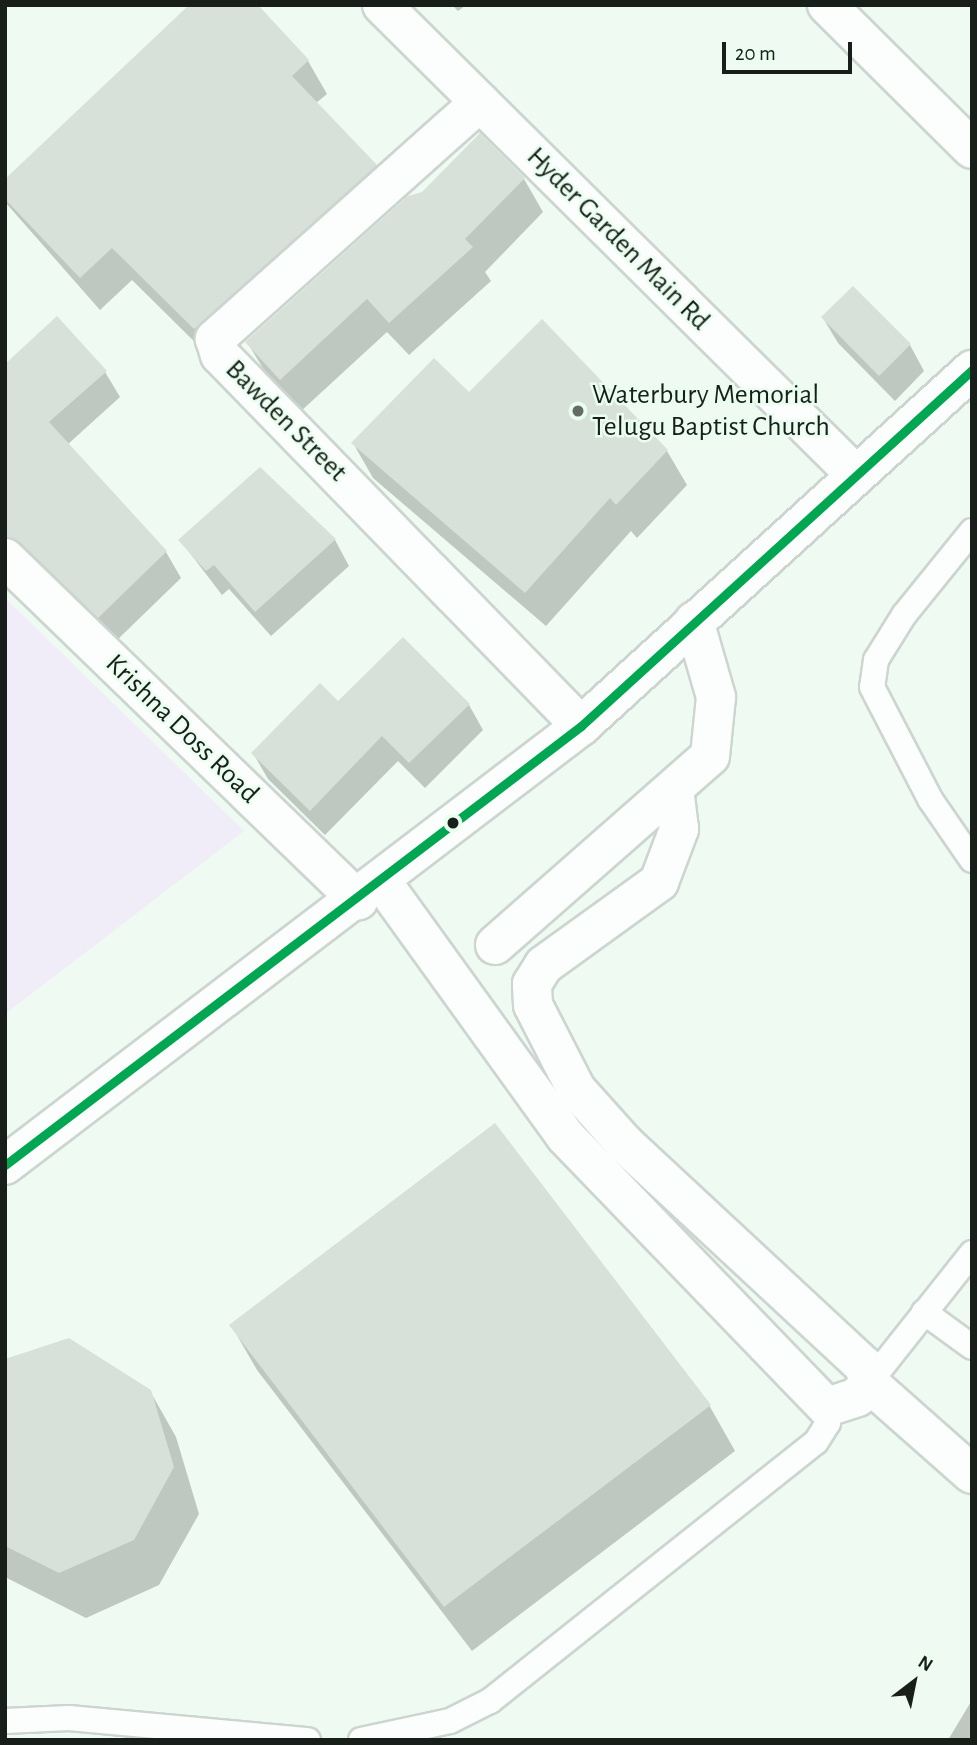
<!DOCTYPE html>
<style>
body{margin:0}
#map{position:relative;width:977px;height:1745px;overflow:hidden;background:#eefaf2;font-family:"Alegreya Sans",sans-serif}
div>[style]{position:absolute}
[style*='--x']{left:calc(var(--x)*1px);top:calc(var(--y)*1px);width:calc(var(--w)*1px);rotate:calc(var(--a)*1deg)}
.green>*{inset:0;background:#f0ecf8}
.shadow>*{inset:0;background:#0003}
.building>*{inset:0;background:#d7e1da}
.roads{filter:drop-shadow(2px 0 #ccd5cf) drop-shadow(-2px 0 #ccd5cf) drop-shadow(0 2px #ccd5cf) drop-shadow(0 -2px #ccd5cf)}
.service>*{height:24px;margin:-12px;padding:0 12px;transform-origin:12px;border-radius:12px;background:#fcfefd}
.minor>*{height:38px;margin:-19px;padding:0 19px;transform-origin:19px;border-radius:19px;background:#fcfefd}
.tertiary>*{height:38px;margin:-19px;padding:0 19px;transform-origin:19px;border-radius:19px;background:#fcfefd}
.primary>*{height:38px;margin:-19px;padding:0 19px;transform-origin:19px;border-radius:19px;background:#fcfefd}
.bus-1>*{height:9px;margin:-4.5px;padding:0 4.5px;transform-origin:4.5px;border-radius:4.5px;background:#00a651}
.dots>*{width:19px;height:19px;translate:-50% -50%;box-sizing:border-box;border:4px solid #eafef0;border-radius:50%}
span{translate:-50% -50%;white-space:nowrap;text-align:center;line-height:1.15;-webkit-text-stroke:5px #eafef0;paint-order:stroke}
.street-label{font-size:28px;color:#181f1b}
.poi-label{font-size:28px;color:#181f1b}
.left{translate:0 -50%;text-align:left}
.frame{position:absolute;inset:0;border:7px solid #181f1b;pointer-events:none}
.north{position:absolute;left:879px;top:1647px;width:70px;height:70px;-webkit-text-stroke:5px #eafef0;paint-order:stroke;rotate:32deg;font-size:19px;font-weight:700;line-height:28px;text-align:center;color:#181f1b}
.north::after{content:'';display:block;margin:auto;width:24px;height:32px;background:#181f1b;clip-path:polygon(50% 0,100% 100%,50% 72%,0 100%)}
.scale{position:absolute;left:722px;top:42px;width:130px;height:32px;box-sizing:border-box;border:4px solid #181f1b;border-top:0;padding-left:9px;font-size:21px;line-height:24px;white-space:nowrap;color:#181f1b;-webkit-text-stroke:5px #eafef0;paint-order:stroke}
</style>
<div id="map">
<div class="green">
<div style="clip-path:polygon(5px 598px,244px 831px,5px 1014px)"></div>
</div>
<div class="shadow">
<div style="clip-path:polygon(452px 5px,466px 5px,458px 11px)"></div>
<div style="clip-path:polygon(308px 61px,327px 94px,316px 103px,376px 166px,395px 199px,214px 361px,132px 280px,100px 310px,5px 202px,5px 181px)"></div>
<div style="clip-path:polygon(524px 179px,543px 212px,485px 272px,491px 281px,409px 355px,387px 332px,300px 412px,267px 375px,247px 342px)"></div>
<div style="clip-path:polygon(823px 318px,910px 345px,924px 371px,895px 401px,838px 343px)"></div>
<div style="clip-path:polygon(5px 370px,105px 372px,120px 397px,67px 445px,166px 552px,181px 578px,114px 643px,5px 551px)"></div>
<div style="clip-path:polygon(353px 443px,667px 451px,687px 485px,637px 538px,631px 531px,546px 626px,373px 478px)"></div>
<div style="clip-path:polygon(260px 469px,335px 540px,349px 566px,271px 636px,229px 589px,222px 595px,180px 540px)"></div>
<div style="clip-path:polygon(338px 703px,469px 705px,483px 730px,425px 788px,398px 761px,325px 835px,268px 779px,253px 753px)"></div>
<div style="clip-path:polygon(231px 1325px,709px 1405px,735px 1451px,472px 1651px,257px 1370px)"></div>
<div style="clip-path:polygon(5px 1361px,150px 1391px,176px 1437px,199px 1514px,159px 1585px,86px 1618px,5px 1577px)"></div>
<div style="clip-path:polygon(972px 1700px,972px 1740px,948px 1740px)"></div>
</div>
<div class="building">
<div style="clip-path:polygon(189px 5px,258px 5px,309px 60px,292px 76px,377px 165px,194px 329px,112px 248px,80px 278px,5px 199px,5px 179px)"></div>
<div style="clip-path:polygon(480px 133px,525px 178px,465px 239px,473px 247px,389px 323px,367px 299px,280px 380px,245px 342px,408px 196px,422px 192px)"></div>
<div style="clip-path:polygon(853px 286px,911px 344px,879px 376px,821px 317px)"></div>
<div style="clip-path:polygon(57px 316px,107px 371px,49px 422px,167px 551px,98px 618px,20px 542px,5px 537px,5px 364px)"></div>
<div style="clip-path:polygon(542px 319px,668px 450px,616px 505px,610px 498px,525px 593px,351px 443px,434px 358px,469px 392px)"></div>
<div style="clip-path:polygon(260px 467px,336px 539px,255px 612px,214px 565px,206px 571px,178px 540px)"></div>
<div style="clip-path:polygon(403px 637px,470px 704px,409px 763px,382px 736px,310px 811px,251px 753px,320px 683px,338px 701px)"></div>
<div style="clip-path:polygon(495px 1123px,711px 1405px,444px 1607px,229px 1325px)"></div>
<div style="clip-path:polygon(69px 1338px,151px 1390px,174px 1467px,134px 1540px,59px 1573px,5px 1546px,5px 1359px)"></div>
</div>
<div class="roads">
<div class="service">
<div style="--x:972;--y:531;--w:108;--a:129"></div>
<div style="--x:904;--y:615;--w:53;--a:121.9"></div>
<div style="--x:876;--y:660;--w:27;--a:98"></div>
<div style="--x:872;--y:687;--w:126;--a:62.6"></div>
<div style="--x:930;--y:799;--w:74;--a:55.5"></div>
<div style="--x:924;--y:1312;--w:59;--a:36.1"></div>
<div style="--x:869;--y:1383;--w:166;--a:-51.6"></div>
<div style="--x:5;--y:1721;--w:64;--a:-2.7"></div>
<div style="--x:69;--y:1718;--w:240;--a:5.3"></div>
<div style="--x:361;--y:1740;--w:91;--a:-12.1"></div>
<div style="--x:450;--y:1721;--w:45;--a:-26.6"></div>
<div style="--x:490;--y:1701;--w:416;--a:-38.5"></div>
<div style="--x:816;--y:1442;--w:22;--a:-58"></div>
<div style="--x:828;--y:1423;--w:16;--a:-94"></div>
</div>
<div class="minor">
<div style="--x:382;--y:5;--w:665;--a:44.76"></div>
<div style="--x:827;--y:5;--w:204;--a:44.8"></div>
<div style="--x:480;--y:102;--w:356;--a:138.2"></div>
<div style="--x:215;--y:339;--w:17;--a:73"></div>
<div style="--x:220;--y:355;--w:518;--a:45.78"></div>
<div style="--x:382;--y:882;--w:313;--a:54.2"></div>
<div style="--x:565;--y:1136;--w:377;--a:46"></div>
<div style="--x:827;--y:1407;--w:32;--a:-18"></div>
<div style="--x:857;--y:1397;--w:18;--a:-49"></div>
<div style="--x:869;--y:1383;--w:18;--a:-106"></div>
<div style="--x:864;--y:1366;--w:325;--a:-137.1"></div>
<div style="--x:626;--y:1145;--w:75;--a:-131.8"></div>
<div style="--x:576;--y:1089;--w:94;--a:-117.1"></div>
<div style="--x:533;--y:1005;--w:21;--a:-93"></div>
<div style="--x:532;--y:984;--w:22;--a:-58"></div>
<div style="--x:544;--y:965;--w:142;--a:-35.8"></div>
<div style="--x:659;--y:882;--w:57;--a:-69.3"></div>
<div style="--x:679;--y:829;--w:38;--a:-97"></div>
<div style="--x:495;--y:945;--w:286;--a:-41.3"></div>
<div style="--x:710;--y:756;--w:59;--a:-84.2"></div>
<div style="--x:716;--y:697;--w:79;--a:-106.1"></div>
<div style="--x:869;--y:1383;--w:137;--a:41.5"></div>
</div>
<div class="tertiary">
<div style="--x:5;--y:558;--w:492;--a:44.1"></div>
</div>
<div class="primary">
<div style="--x:5;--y:1165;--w:724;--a:-37.31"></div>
<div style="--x:581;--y:726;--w:529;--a:-42.32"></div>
</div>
</div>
<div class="bus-1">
<div style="--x:5;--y:1165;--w:724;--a:-37.31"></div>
<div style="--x:581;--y:726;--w:529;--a:-42.32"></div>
</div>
<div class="dots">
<div style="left:578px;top:411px;background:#636c66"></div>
<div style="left:453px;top:823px;background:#181f1b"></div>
</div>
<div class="street-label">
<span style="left:618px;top:239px;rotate:45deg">Hyder Garden Main Rd</span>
<span style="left:286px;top:421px;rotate:45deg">Bawden Street</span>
<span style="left:182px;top:729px;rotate:44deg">Krishna Doss Road</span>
</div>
<div class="poi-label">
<span class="left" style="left:592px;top:411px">Waterbury Memorial<br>Telugu Baptist Church</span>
</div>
<div class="frame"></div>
<div class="north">N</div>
<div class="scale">20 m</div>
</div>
